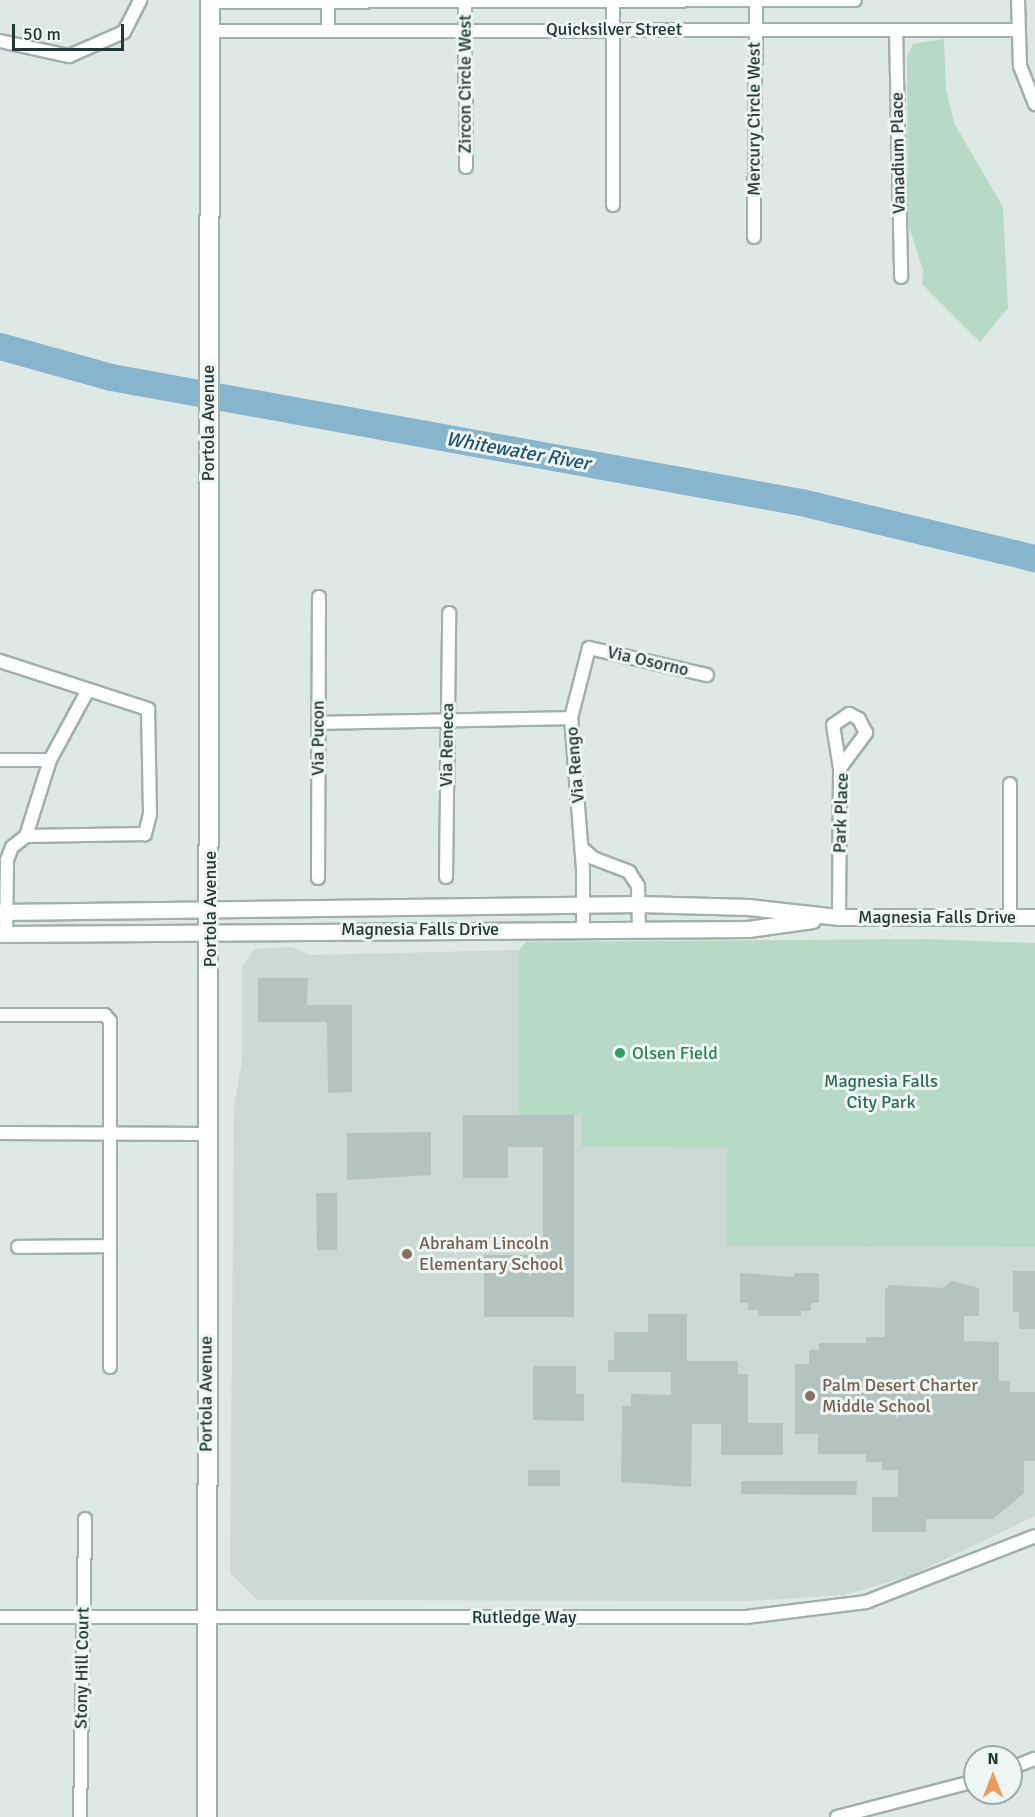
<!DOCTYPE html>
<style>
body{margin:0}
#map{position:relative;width:1035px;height:1817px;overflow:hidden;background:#dee9e6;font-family:Signika,sans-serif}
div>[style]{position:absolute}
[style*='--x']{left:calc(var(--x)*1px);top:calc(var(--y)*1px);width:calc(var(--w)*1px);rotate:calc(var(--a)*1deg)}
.built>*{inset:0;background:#ccd9d5}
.green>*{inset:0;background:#b7dac7}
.river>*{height:27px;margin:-13.5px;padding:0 13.5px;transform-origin:13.5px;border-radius:13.5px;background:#87b5cd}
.building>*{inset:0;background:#b3c4c0}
.roads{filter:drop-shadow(2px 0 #a1b0ae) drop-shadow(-2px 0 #a1b0ae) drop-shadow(0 2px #a1b0ae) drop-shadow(0 -2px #a1b0ae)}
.minor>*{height:12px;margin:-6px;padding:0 6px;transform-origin:6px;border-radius:6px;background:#fff}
.tertiary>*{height:15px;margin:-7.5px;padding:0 7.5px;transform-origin:7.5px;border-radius:7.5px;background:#fff}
.secondary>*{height:18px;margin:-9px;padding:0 9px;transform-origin:9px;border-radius:9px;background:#fff}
.dots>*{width:16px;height:16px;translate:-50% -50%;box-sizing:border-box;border:3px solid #eef6f4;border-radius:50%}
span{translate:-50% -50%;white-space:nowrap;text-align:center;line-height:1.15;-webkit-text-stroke:6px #eef6f4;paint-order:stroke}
.street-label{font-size:18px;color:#203836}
.leisure-label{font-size:18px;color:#27864d}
.left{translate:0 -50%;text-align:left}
.park-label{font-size:18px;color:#2c6d52}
.education-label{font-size:18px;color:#785e54}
.water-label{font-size:20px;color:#1d5371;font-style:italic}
.north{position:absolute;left:963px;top:1745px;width:60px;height:60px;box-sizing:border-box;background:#eef6f4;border:2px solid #9caaa8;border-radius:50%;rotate:0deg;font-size:16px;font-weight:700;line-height:24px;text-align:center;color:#203836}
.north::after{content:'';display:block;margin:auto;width:21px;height:27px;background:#ed9958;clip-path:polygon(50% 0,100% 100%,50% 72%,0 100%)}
.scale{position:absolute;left:12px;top:24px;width:112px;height:27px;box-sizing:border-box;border:3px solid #203836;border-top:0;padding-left:8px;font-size:18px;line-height:21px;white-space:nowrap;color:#203836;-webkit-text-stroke:4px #eef6f4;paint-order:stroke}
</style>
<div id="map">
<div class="built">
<div style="clip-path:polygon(292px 947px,310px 955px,519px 950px,520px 1115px,582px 1115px,582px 1147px,727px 1148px,728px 1246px,1035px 1247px,1035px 1516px,910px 1576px,844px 1595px,751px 1601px,257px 1600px,230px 1573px,234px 1107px,242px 1061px,242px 967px,254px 949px)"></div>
</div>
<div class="green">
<div style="clip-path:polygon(944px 39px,946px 89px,954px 123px,1003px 207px,1008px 308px,980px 342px,922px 284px,923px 270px,908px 224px,907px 57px,913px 44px)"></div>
<div style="clip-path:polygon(926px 939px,1035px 943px,1035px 1247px,727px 1246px,727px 1148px,582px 1147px,582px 1115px,519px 1115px,519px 950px,526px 942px)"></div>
</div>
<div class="river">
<div style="--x:0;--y:346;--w:115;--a:15.6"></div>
<div style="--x:111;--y:377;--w:701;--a:10.27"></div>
<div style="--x:801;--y:502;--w:241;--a:13.5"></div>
</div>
<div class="building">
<div style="clip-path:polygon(258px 978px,308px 978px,307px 1005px,352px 1005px,352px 1092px,328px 1093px,327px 1022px,258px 1022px)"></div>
<div style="clip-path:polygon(463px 1115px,574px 1115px,574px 1317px,484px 1317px,484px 1255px,543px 1255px,543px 1147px,508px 1147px,508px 1178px,463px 1178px)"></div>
<div style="clip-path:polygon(431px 1132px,431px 1175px,347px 1180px,347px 1133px)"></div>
<div style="clip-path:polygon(316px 1193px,337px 1193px,337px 1250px,317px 1250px)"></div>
<div style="clip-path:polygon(1013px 1271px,1035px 1271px,1035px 1329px,1019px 1329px,1019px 1312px,1013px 1312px)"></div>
<div style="clip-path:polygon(740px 1273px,794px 1277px,794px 1273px,819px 1273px,819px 1303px,811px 1303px,811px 1311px,801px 1311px,801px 1316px,758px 1316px,758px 1310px,748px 1310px,748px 1303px,740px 1303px)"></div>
<div style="clip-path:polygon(951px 1281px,979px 1288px,979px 1316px,964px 1316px,964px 1341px,999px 1342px,999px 1381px,1010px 1381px,1010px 1392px,1035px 1392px,1035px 1461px,1024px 1461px,1024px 1493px,993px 1519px,926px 1519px,926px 1532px,872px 1532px,872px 1497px,898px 1497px,898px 1470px,882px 1470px,882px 1462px,866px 1462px,866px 1454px,818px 1454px,818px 1434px,795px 1434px,795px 1364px,809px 1364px,809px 1350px,819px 1350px,819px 1343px,866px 1343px,866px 1337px,885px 1337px,885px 1289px,890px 1285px,943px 1288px)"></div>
<div style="clip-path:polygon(648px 1314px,687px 1314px,687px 1361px,738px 1361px,738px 1374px,748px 1374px,748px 1423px,783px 1423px,783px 1455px,721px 1455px,721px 1424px,692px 1424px,691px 1487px,621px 1482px,622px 1406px,631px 1406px,631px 1394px,671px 1395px,671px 1372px,608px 1372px,608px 1360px,614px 1360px,614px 1332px,648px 1332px)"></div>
<div style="clip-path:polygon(533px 1366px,576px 1366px,576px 1394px,584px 1394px,584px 1421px,533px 1420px)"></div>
<div style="clip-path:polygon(528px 1470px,560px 1470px,560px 1486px,528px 1486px)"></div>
<div style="clip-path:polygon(741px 1481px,857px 1481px,856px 1495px,741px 1494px)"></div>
</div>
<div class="roads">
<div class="minor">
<div style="--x:328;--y:0;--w:29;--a:90"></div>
<div style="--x:465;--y:0;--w:167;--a:89.7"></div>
<div style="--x:613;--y:0;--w:205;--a:90"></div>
<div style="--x:1018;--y:0;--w:66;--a:88.3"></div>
<div style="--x:1020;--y:66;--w:41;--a:68.5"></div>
<div style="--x:210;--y:2;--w:645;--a:-0.18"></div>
<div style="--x:896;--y:30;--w:247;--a:88.8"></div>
<div style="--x:210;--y:31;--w:808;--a:-0.07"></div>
<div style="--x:0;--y:41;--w:71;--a:12.3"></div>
<div style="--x:69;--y:56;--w:60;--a:-23.6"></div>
<div style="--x:124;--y:32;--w:36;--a:-63"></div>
<div style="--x:754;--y:237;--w:237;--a:-89.5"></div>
<div style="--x:0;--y:661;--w:156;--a:18"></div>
<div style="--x:148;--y:709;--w:105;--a:88.9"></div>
<div style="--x:150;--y:814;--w:21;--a:104"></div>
<div style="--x:145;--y:834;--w:119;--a:179"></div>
<div style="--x:26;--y:836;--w:80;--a:-72.5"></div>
<div style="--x:318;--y:723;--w:253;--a:-1.1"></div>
<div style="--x:0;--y:760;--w:50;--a:0"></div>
<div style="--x:50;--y:760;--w:80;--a:-61.5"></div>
<div style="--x:1010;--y:784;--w:133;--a:90"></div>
<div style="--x:582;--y:848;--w:15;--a:42"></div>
<div style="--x:593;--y:858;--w:39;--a:21"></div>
<div style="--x:629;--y:872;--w:17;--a:57"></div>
<div style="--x:638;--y:886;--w:43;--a:88.7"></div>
<div style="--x:446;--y:877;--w:264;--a:-89.3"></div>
<div style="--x:318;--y:878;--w:281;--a:-89.8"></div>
<div style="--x:839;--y:917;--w:149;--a:-89.6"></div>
<div style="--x:840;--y:768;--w:44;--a:-53.4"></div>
<div style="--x:866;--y:733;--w:16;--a:-117"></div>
<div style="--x:859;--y:719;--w:11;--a:-153"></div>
<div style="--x:849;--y:714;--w:19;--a:145"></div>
<div style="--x:833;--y:725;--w:44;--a:80.8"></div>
<div style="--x:583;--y:929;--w:60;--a:-90"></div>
<div style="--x:583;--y:869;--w:151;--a:-94.5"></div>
<div style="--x:571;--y:718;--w:72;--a:-75.6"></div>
<div style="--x:589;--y:648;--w:121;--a:12.9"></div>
<div style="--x:6;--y:934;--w:74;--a:-89.2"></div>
<div style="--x:7;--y:860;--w:14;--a:-69"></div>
<div style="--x:12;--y:847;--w:18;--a:-38"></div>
<div style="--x:0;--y:1015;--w:105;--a:0"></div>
<div style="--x:105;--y:1015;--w:8;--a:50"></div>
<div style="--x:110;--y:1021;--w:346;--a:90"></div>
<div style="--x:0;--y:1133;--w:208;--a:0.3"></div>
<div style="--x:18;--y:1247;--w:92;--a:-0.6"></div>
<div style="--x:0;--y:1617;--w:746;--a:0"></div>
<div style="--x:746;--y:1617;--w:121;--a:-7.1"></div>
<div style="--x:866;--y:1602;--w:181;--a:-21.3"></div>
<div style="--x:1011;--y:1768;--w:26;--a:-21"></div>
<div style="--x:80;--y:1817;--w:298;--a:-89"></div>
<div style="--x:837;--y:1817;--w:143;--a:-14.6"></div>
</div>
<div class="tertiary">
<div style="--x:0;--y:912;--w:639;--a:-0.72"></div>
<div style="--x:639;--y:904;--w:109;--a:1.6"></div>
<div style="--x:748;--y:907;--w:92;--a:6.3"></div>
<div style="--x:839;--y:917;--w:196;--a:0"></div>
<div style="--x:0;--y:934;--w:748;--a:-0.38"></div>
<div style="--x:748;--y:929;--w:65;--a:-8"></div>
</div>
<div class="secondary">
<div style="--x:207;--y:1817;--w:1817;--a:-89.91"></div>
</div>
</div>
<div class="dots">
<div style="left:620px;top:1053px;background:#2e9e5b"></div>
<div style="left:407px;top:1254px;background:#8d6e63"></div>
<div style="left:810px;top:1396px;background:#8d6e63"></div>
</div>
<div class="street-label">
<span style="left:614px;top:29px">Quicksilver Street</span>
<span style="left:465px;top:84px;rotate:-90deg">Zircon Circle West</span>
<span style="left:754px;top:119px;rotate:-90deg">Mercury Circle West</span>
<span style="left:898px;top:153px;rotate:-91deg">Vanadium Place</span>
<span style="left:208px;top:423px;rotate:-90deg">Portola Avenue</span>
<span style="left:648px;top:661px;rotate:13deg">Via Osorno</span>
<span style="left:318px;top:738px;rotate:-90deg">Via Pucon</span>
<span style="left:447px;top:745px;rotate:-89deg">Via Reneca</span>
<span style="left:575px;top:765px;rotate:-95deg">Via Rengo</span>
<span style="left:841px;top:813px;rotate:-88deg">Park Place</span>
<span style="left:210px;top:909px;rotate:-90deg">Portola Avenue</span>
<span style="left:937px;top:917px">Magnesia Falls Drive</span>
<span style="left:420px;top:929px">Magnesia Falls Drive</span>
<span style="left:206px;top:1394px;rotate:-90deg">Portola Avenue</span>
<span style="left:524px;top:1617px">Rutledge Way</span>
<span style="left:82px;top:1668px;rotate:-89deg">Stony Hill Court</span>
</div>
<div class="leisure-label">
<span class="left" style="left:632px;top:1053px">Olsen Field</span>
</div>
<div class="park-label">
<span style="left:881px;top:1092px">Magnesia Falls<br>City Park</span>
</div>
<div class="education-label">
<span class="left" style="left:419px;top:1254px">Abraham Lincoln<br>Elementary School</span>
<span class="left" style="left:822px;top:1396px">Palm Desert Charter<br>Middle School</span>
</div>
<div class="water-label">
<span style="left:518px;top:451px;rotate:10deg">Whitewater River</span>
</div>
<div class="north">N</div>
<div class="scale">50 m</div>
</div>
